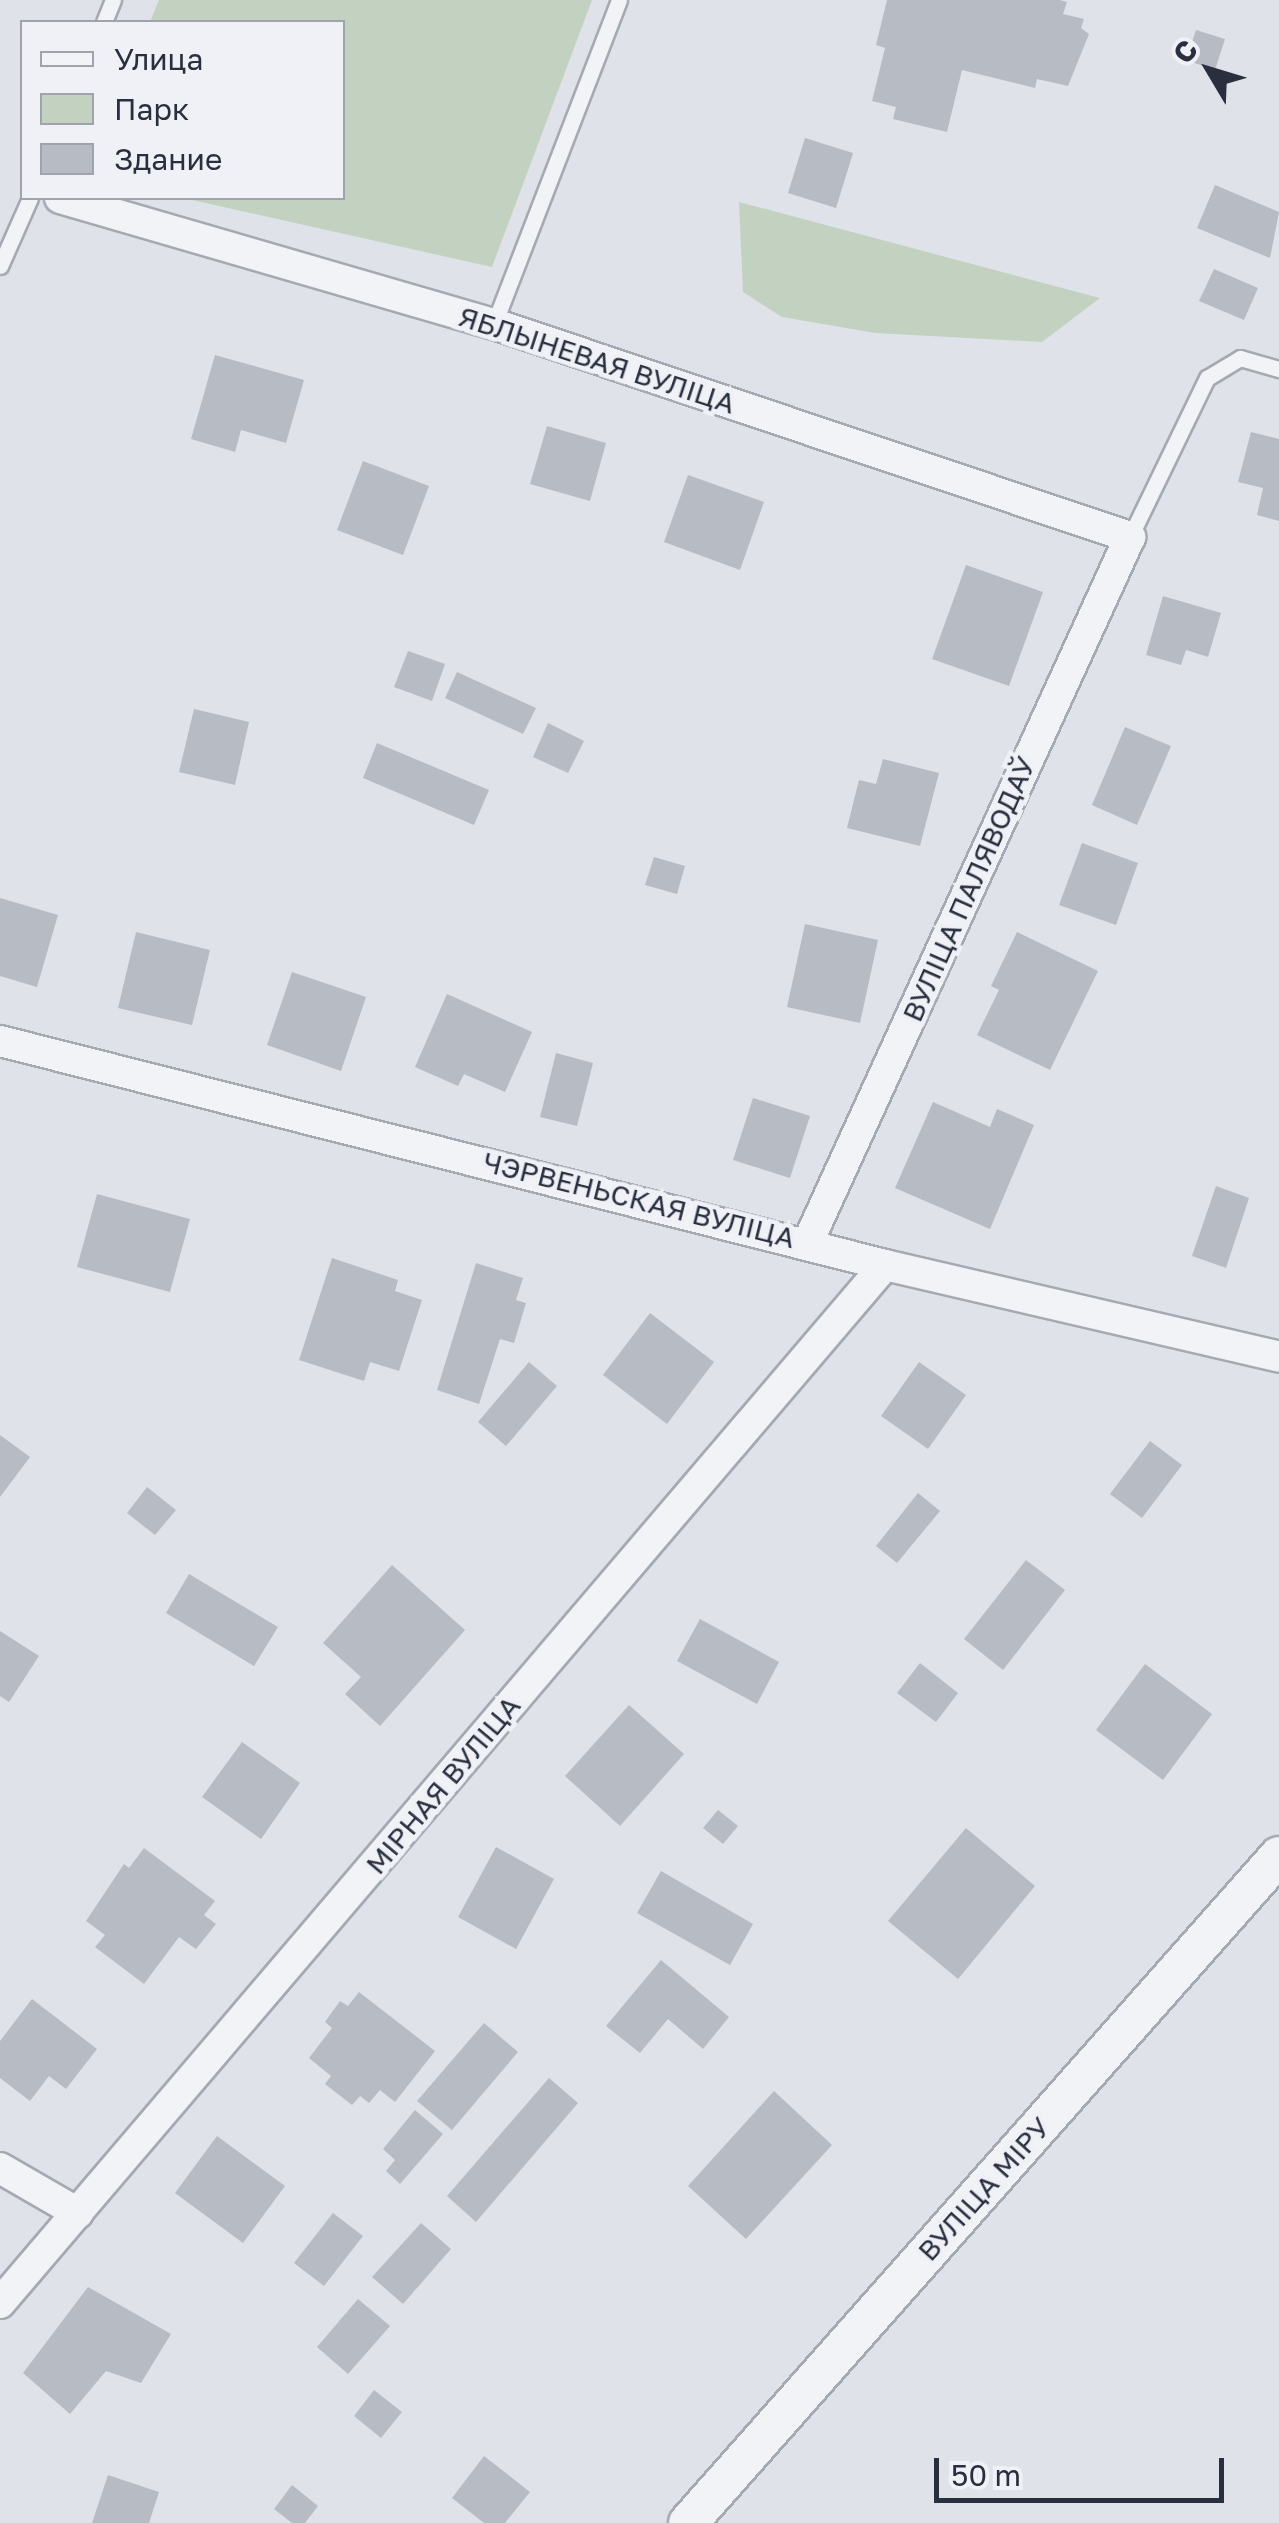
<!DOCTYPE html>
<meta charset="utf-8">
<style>
body{margin:0}
#map{position:relative;width:1279px;height:2523px;overflow:hidden;background:#dfe2e8;font-family:"Golos Text",sans-serif}
div>[style]{position:absolute}
[style*='--x']{left:calc(var(--x)*1px);top:calc(var(--y)*1px);width:calc(var(--w)*1px);rotate:calc(var(--a)*1deg)}
.green>*{inset:0;background:#c3d1c1}
.building>*{inset:0;background:#b7bbc4}
.roads{filter:drop-shadow(2px 0 #a5a9b2) drop-shadow(-2px 0 #a5a9b2) drop-shadow(0 2px #a5a9b2) drop-shadow(0 -2px #a5a9b2)}
.service>*{height:15px;margin:-7.5px;padding:0 7.5px;transform-origin:7.5px;border-radius:7.5px;background:#f2f3f6}
.minor>*{height:30px;margin:-15px;padding:0 15px;transform-origin:15px;border-radius:15px;background:#f2f3f6}
.tertiary>*{height:38px;margin:-19px;padding:0 19px;transform-origin:19px;border-radius:19px;background:#f2f3f6}
span{translate:-50% -50%;white-space:nowrap;text-align:center;line-height:1.15;-webkit-text-stroke:9px #eff1f6;paint-order:stroke}
.street-label{font-size:28px;color:#292f3e}
.legend{position:absolute;left:20px;top:20px;width:325px;height:180px;box-sizing:border-box;background:#eff1f6;border:2px solid #a0a3ac;margin:0;padding:12px 18px;list-style:none;font-size:30px;color:#292f3e}
.legend li{display:flex;align-items:center;gap:20px;height:50px}
.legend b{width:50px;border:2px solid #a0a3ac}
.north{position:absolute;left:1159px;top:20px;width:100px;height:100px;-webkit-text-stroke:8px #eff1f6;paint-order:stroke;rotate:308deg;font-size:28px;font-weight:700;line-height:40px;text-align:center;color:#292f3e}
.north::after{content:'';display:block;margin:auto;width:35px;height:45px;background:#292f3e;clip-path:polygon(50% 0,100% 100%,50% 72%,0 100%)}
.scale{position:absolute;left:934px;top:2458px;width:290px;height:45px;box-sizing:border-box;border:5px solid #292f3e;border-top:0;padding-left:12px;font-size:30px;line-height:35px;white-space:nowrap;color:#292f3e;-webkit-text-stroke:8px #eff1f6;paint-order:stroke}
</style>
<div id="map">
<div class="green">
<div style="clip-path:polygon(159px 0,592px 0,492px 267px,183px 198px,342px 198px,342px 22px,150px 22px)"></div>
<div style="clip-path:polygon(739px 202px,1100px 298px,1042px 342px,876px 333px,782px 317px,743px 292px)"></div>
</div>
<div class="building">
<div style="clip-path:polygon(887px 0,1060px 0,1067px 2px,1063px 14px,1084px 19px,1081px 28px,1089px 34px,1068px 86px,1037px 79px,1035px 88px,962px 70px,947px 132px,893px 119px,896px 107px,872px 101px,885px 48px,876px 45px)"></div>
<div style="clip-path:polygon(1196px 30px,1225px 39px,1215px 70px,1186px 60px)"></div>
<div style="clip-path:polygon(805px 138px,853px 153px,836px 208px,788px 193px)"></div>
<div style="clip-path:polygon(1215px 185px,1279px 212px,1270px 258px,1197px 228px)"></div>
<div style="clip-path:polygon(1214px 269px,1258px 288px,1244px 320px,1199px 301px)"></div>
<div style="clip-path:polygon(215px 355px,304px 380px,286px 443px,241px 430px,235px 452px,191px 439px)"></div>
<div style="clip-path:polygon(547px 426px,606px 443px,590px 501px,530px 484px)"></div>
<div style="clip-path:polygon(1251px 432px,1279px 439px,1279px 521px,1257px 515px,1263px 488px,1238px 482px)"></div>
<div style="clip-path:polygon(363px 461px,429px 486px,403px 555px,337px 530px)"></div>
<div style="clip-path:polygon(688px 475px,764px 502px,740px 570px,664px 542px)"></div>
<div style="clip-path:polygon(966px 565px,1043px 592px,1009px 686px,932px 659px)"></div>
<div style="clip-path:polygon(1163px 596px,1221px 613px,1208px 657px,1186px 650px,1181px 665px,1146px 655px)"></div>
<div style="clip-path:polygon(408px 651px,445px 664px,432px 701px,394px 687px)"></div>
<div style="clip-path:polygon(457px 672px,536px 708px,523px 734px,445px 698px)"></div>
<div style="clip-path:polygon(194px 709px,249px 722px,235px 785px,179px 772px)"></div>
<div style="clip-path:polygon(548px 723px,584px 741px,568px 773px,533px 757px)"></div>
<div style="clip-path:polygon(1125px 727px,1171px 746px,1137px 825px,1092px 805px)"></div>
<div style="clip-path:polygon(377px 743px,489px 790px,474px 825px,363px 778px)"></div>
<div style="clip-path:polygon(883px 759px,939px 773px,920px 846px,847px 828px,859px 780px,876px 784px)"></div>
<div style="clip-path:polygon(1082px 843px,1138px 863px,1116px 925px,1059px 905px)"></div>
<div style="clip-path:polygon(654px 857px,685px 866px,677px 894px,645px 885px)"></div>
<div style="clip-path:polygon(0 898px,58px 915px,37px 987px,0 976px)"></div>
<div style="clip-path:polygon(805px 924px,878px 940px,860px 1023px,787px 1007px)"></div>
<div style="clip-path:polygon(136px 932px,210px 950px,192px 1025px,118px 1008px)"></div>
<div style="clip-path:polygon(1017px 932px,1098px 971px,1050px 1070px,977px 1035px,999px 990px,991px 986px)"></div>
<div style="clip-path:polygon(292px 972px,366px 997px,341px 1071px,267px 1045px)"></div>
<div style="clip-path:polygon(447px 994px,532px 1032px,505px 1092px,464px 1074px,458px 1086px,415px 1067px)"></div>
<div style="clip-path:polygon(556px 1053px,593px 1063px,577px 1126px,540px 1117px)"></div>
<div style="clip-path:polygon(753px 1098px,810px 1116px,790px 1178px,733px 1160px)"></div>
<div style="clip-path:polygon(933px 1102px,990px 1127px,997px 1109px,1034px 1125px,990px 1229px,895px 1188px)"></div>
<div style="clip-path:polygon(1216px 1186px,1249px 1198px,1226px 1268px,1192px 1256px)"></div>
<div style="clip-path:polygon(97px 1194px,190px 1219px,170px 1292px,77px 1267px)"></div>
<div style="clip-path:polygon(332px 1258px,398px 1280px,395px 1291px,422px 1300px,399px 1371px,370px 1362px,364px 1381px,299px 1360px)"></div>
<div style="clip-path:polygon(476px 1263px,523px 1278px,516px 1300px,526px 1303px,514px 1343px,500px 1339px,479px 1404px,437px 1390px)"></div>
<div style="clip-path:polygon(650px 1313px,714px 1362px,667px 1424px,603px 1375px)"></div>
<div style="clip-path:polygon(529px 1362px,557px 1386px,506px 1446px,478px 1422px)"></div>
<div style="clip-path:polygon(919px 1362px,966px 1395px,928px 1449px,881px 1416px)"></div>
<div style="clip-path:polygon(0 1435px,30px 1457px,0 1497px)"></div>
<div style="clip-path:polygon(1150px 1441px,1182px 1465px,1142px 1518px,1110px 1494px)"></div>
<div style="clip-path:polygon(147px 1487px,176px 1510px,155px 1535px,127px 1513px)"></div>
<div style="clip-path:polygon(918px 1493px,940px 1511px,897px 1563px,876px 1546px)"></div>
<div style="clip-path:polygon(1026px 1560px,1065px 1590px,1003px 1670px,964px 1639px)"></div>
<div style="clip-path:polygon(392px 1565px,465px 1630px,380px 1726px,345px 1694px,361px 1677px,323px 1643px)"></div>
<div style="clip-path:polygon(189px 1574px,278px 1627px,254px 1666px,166px 1613px)"></div>
<div style="clip-path:polygon(700px 1619px,779px 1662px,757px 1704px,677px 1661px)"></div>
<div style="clip-path:polygon(0 1631px,39px 1656px,9px 1702px,0 1696px)"></div>
<div style="clip-path:polygon(920px 1663px,958px 1693px,936px 1722px,897px 1693px)"></div>
<div style="clip-path:polygon(1145px 1664px,1212px 1714px,1163px 1780px,1096px 1730px)"></div>
<div style="clip-path:polygon(629px 1705px,684px 1754px,620px 1826px,565px 1776px)"></div>
<div style="clip-path:polygon(242px 1742px,300px 1783px,261px 1839px,202px 1797px)"></div>
<div style="clip-path:polygon(718px 1810px,738px 1826px,723px 1844px,703px 1828px)"></div>
<div style="clip-path:polygon(966px 1828px,1035px 1886px,958px 1979px,888px 1921px)"></div>
<div style="clip-path:polygon(496px 1847px,554px 1879px,516px 1949px,458px 1917px)"></div>
<div style="clip-path:polygon(144px 1848px,215px 1901px,204px 1915px,216px 1924px,196px 1949px,179px 1937px,144px 1984px,95px 1947px,105px 1935px,86px 1921px,124px 1864px,129px 1868px)"></div>
<div style="clip-path:polygon(661px 1871px,753px 1924px,730px 1965px,637px 1913px)"></div>
<div style="clip-path:polygon(661px 1960px,729px 2017px,703px 2049px,668px 2019px,640px 2053px,606px 2026px)"></div>
<div style="clip-path:polygon(359px 1992px,435px 2051px,395px 2102px,380px 2090px,369px 2103px,360px 2096px,352px 2105px,325px 2084px,331px 2076px,309px 2058px,332px 2028px,325px 2022px,340px 2001px,348px 2006px)"></div>
<div style="clip-path:polygon(32px 1999px,97px 2049px,66px 2089px,49px 2076px,30px 2101px,0 2078px,0 2041px)"></div>
<div style="clip-path:polygon(484px 2023px,518px 2052px,452px 2130px,417px 2101px)"></div>
<div style="clip-path:polygon(549px 2078px,578px 2103px,476px 2222px,447px 2196px)"></div>
<div style="clip-path:polygon(774px 2091px,832px 2145px,746px 2239px,688px 2186px)"></div>
<div style="clip-path:polygon(415px 2110px,443px 2134px,400px 2184px,386px 2171px,395px 2160px,383px 2149px)"></div>
<div style="clip-path:polygon(217px 2136px,285px 2186px,243px 2243px,175px 2193px)"></div>
<div style="clip-path:polygon(333px 2213px,363px 2236px,324px 2286px,294px 2263px)"></div>
<div style="clip-path:polygon(421px 2223px,451px 2249px,403px 2304px,372px 2277px)"></div>
<div style="clip-path:polygon(88px 2287px,171px 2334px,141px 2383px,106px 2371px,70px 2414px,23px 2373px)"></div>
<div style="clip-path:polygon(358px 2299px,390px 2326px,348px 2374px,317px 2347px)"></div>
<div style="clip-path:polygon(374px 2390px,402px 2412px,381px 2438px,354px 2416px)"></div>
<div style="clip-path:polygon(484px 2456px,530px 2492px,505px 2523px,484px 2523px,452px 2498px)"></div>
<div style="clip-path:polygon(108px 2475px,159px 2492px,149px 2523px,92px 2523px)"></div>
<div style="clip-path:polygon(292px 2485px,318px 2506px,305px 2523px,292px 2523px,274px 2509px)"></div>
</div>
<div class="roads">
<div class="service">
<div style="--x:104;--y:22;--w:24;--a:-68"></div>
<div style="--x:0;--y:266;--w:74;--a:-66.2"></div>
<div style="--x:494;--y:324;--w:347;--a:-68.9"></div>
<div style="--x:1130;--y:537;--w:177;--a:-64.2"></div>
<div style="--x:1207;--y:378;--w:39;--a:-31"></div>
<div style="--x:1240;--y:358;--w:41;--a:15.8"></div>
</div>
<div class="minor">
<div style="--x:60;--y:198;--w:452;--a:16.2"></div>
<div style="--x:494;--y:324;--w:671;--a:18.52"></div>
<div style="--x:1130;--y:537;--w:775;--a:114.55"></div>
<div style="--x:0;--y:1041;--w:913;--a:14.2"></div>
<div style="--x:885;--y:1265;--w:405;--a:13.1"></div>
<div style="--x:0;--y:2168;--w:90;--a:30"></div>
<div style="--x:0;--y:2303;--w:1364;--a:-49.55"></div>
</div>
<div class="tertiary">
<div style="--x:688;--y:2523;--w:891;--a:-48.46"></div>
</div>
</div>
<div class="street-label">
<span style="left:597px;top:360px;rotate:18deg">ЯБЛЫНЕВАЯ ВУЛІЦА</span>
<span style="left:969px;top:889px;rotate:-66deg">ВУЛІЦА ПАЛЯВОДАЎ</span>
<span style="left:639px;top:1200px;rotate:14deg">ЧЭРВЕНЬСКАЯ ВУЛІЦА</span>
<span style="left:443px;top:1785px;rotate:-50deg">МІРНАЯ ВУЛІЦА</span>
<span style="left:984px;top:2189px;rotate:-48deg">ВУЛІЦА МІРУ</span>
</div>
<ul class="legend">
<li><b style="height:12px;background:#f2f3f6"></b>Улица</li>
<li><b style="height:28px;background:#c3d1c1"></b>Парк</li>
<li><b style="height:28px;background:#b7bbc4"></b>Здание</li>
</ul>
<div class="north">С</div>
<div class="scale">50 m</div>
</div>
